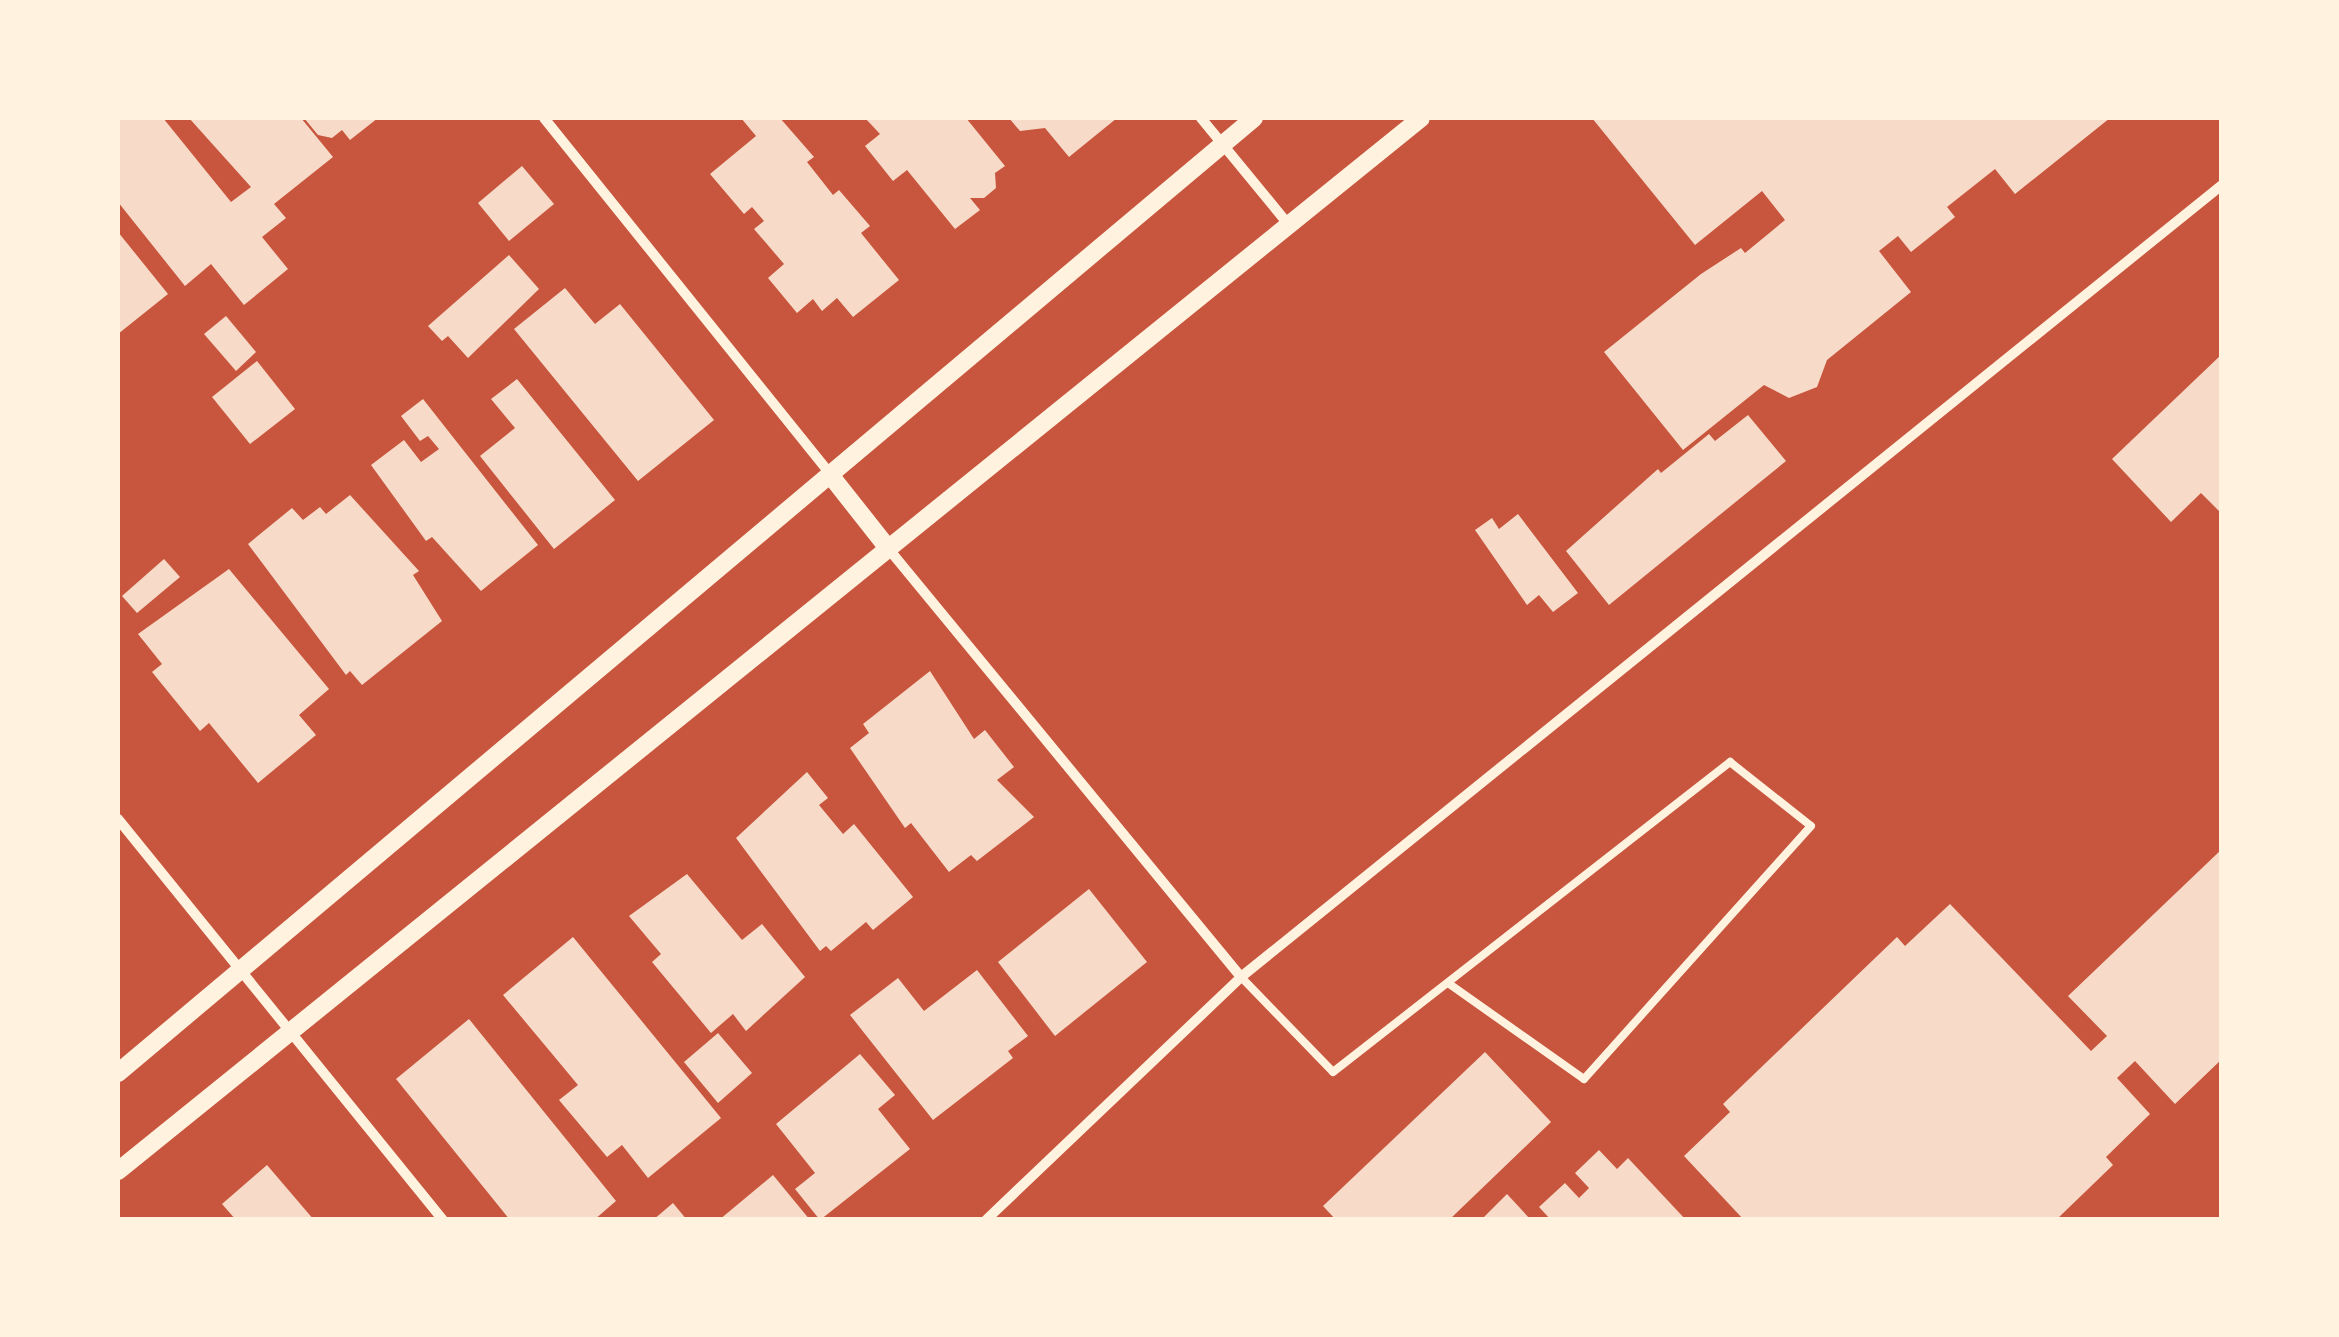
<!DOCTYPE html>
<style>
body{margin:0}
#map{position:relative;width:2339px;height:1337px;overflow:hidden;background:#c8553d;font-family:Poppins,sans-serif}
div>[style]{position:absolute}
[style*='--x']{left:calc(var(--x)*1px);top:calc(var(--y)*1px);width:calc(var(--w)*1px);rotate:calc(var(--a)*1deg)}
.building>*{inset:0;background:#f7dbc8}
.service>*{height:8px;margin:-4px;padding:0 4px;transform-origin:4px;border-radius:4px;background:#fff3e0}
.minor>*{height:10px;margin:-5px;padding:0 5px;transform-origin:5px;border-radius:5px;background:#fff3e0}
.tertiary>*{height:18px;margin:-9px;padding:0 9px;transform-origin:9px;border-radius:9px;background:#fff3e0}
span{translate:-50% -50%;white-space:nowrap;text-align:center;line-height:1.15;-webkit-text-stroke:10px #fff3e0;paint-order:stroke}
.frame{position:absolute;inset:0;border:120px solid #fff3e0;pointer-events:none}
</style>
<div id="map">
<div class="building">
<div style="clip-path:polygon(118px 118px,163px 118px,231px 202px,251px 187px,189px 118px,301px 118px,333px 157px,274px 204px,286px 218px,262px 237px,288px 269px,244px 305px,211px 264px,185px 286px,118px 202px)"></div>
<div style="clip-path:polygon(304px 118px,378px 118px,350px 140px,342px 130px,332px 138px,318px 135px)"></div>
<div style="clip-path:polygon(741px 118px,780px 118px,814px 157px,807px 162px,833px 195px,839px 190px,870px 226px,861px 233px,899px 280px,853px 317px,837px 298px,822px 311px,813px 299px,797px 313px,768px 278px,784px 264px,754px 229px,764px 221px,752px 207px,744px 214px,710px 174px,756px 136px)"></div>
<div style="clip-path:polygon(865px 118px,966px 118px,1005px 166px,995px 173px,996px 188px,984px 198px,970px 198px,980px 210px,955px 229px,907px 170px,893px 181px,865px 146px,880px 134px)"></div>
<div style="clip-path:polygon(1009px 118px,1117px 118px,1069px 157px,1045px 128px,1020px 131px)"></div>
<div style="clip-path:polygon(1592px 118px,2110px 118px,2015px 194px,1995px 169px,1947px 207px,1955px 217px,1911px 252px,1898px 236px,1879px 251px,1911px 292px,1827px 360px,1817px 387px,1789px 398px,1764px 385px,1683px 450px,1604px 352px,1701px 274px,1741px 248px,1745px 253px,1785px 220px,1762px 191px,1695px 245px)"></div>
<div style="clip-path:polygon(522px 166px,554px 204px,509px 241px,478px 203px)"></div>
<div style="clip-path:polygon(118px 232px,168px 294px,118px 334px)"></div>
<div style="clip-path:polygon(509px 255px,539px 289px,468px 358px,448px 336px,442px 341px,428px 326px)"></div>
<div style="clip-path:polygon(565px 288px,595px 324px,620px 304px,714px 420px,638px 481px,514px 329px)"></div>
<div style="clip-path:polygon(226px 316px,256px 352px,236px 371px,204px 334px)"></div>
<div style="clip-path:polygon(2222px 354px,2222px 514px,2201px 493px,2171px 522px,2112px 459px)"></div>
<div style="clip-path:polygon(257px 361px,295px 409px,250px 444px,212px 397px)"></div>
<div style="clip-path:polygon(517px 379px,615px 500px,554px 549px,480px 456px,515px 428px,491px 399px)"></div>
<div style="clip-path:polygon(423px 399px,538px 545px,481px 591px,432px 537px,426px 541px,371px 465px,404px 440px,421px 462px,439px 449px,428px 436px,420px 441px,401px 416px)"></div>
<div style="clip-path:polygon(1748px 415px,1786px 461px,1609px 605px,1566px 551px,1658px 469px,1661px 473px,1709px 434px,1715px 441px)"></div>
<div style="clip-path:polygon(350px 495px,419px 571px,413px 575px,442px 621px,362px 685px,350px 671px,346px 675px,248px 544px,292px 508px,303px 520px,320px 507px,326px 514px)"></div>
<div style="clip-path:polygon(1518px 514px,1578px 593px,1553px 612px,1539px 595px,1527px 605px,1475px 530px,1492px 518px,1499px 529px)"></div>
<div style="clip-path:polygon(164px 559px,180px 577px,137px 613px,122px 596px)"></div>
<div style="clip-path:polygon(229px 569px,329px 689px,299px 715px,316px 735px,258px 783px,209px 723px,200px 731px,152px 672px,162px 664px,138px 634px)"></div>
<div style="clip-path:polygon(930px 671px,974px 739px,985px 730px,1014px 767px,997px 780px,1034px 817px,977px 861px,971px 855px,949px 872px,911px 823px,905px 828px,850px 748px,869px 733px,863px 724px)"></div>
<div style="clip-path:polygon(807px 772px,828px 798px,819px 805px,843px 834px,854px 824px,913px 897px,873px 930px,866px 922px,831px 951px,826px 946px,820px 951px,736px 838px)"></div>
<div style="clip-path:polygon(2222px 849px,2222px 1059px,2175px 1104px,2135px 1061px,2117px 1078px,2150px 1114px,2106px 1157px,2113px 1165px,2056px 1220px,1744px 1220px,1684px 1156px,1730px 1112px,1723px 1104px,1897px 937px,1905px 946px,1950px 904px,2091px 1051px,2107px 1036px,2068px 996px)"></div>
<div style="clip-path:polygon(687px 874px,742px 940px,762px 924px,805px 977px,746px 1031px,733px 1014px,711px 1033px,652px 962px,661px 954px,629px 916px)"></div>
<div style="clip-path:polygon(1089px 889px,1147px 962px,1055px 1036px,998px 962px)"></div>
<div style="clip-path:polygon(573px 937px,721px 1118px,648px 1178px,622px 1145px,607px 1157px,559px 1100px,578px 1085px,503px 995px)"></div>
<div style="clip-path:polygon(977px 970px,1028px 1036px,1008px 1051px,1013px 1058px,933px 1120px,850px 1015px,898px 978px,924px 1011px)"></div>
<div style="clip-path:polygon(469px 1019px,616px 1201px,594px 1220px,510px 1220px,396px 1079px)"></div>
<div style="clip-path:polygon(718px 1033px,752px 1073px,718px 1103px,684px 1062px)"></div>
<div style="clip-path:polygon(1485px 1052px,1551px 1122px,1449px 1220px,1336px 1220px,1323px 1206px)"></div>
<div style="clip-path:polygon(860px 1054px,895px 1095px,878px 1109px,910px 1149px,820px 1220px,795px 1189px,815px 1173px,776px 1124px)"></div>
<div style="clip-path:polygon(1599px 1150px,1617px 1169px,1628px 1158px,1686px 1220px,1551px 1220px,1539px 1207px,1565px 1183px,1579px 1198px,1589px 1188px,1575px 1173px)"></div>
<div style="clip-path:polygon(267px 1165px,314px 1220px,236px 1220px,222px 1204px)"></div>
<div style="clip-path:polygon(773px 1175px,810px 1220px,719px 1220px)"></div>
<div style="clip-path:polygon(1507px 1194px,1531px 1220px,1481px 1220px)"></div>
<div style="clip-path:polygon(673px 1203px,687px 1220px,653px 1220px)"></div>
</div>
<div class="service">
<div style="--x:1241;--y:977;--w:132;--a:45.9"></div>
<div style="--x:1333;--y:1072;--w:504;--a:-37.98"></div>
<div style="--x:1730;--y:762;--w:103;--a:38.3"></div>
<div style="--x:1811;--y:826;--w:340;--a:131.9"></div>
<div style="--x:1584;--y:1079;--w:166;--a:-144.8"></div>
</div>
<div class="minor">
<div style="--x:544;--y:118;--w:458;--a:51.2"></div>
<div style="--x:1201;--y:118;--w:137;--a:50.6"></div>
<div style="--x:887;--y:547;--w:557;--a:50.54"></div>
<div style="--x:118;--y:819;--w:516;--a:50.98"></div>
<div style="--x:986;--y:1220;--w:352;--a:-43.6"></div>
<div style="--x:1241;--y:977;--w:1261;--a:-38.92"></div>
</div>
<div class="tertiary">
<div style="--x:831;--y:476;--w:90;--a:51.7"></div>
<div style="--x:118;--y:1073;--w:1484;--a:-40.05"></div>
<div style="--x:118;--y:1171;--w:1675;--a:-38.94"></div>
</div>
<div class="frame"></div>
</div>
